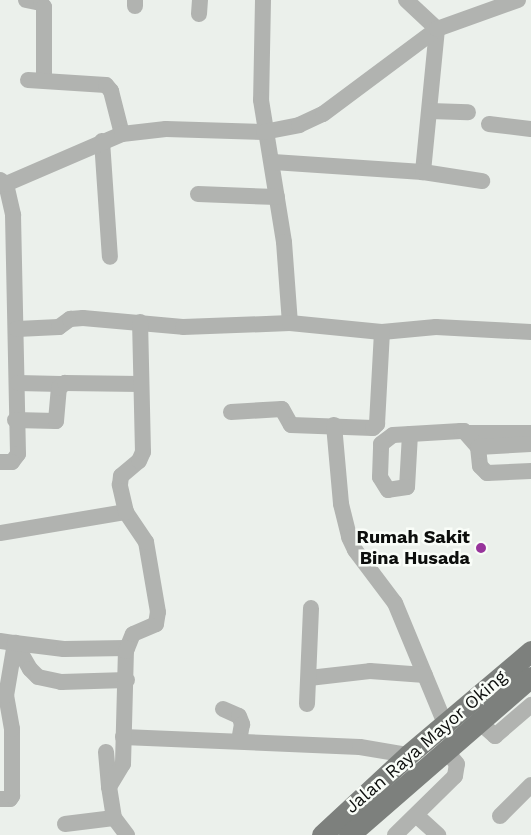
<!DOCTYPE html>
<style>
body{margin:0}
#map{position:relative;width:531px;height:835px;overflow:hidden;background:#ebf0eb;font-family:"Work Sans",sans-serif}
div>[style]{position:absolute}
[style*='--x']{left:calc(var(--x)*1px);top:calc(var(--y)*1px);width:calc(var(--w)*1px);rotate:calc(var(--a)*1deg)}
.minor>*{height:16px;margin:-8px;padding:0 8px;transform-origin:8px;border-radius:8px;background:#b1b3b0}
.major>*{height:21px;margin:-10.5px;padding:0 10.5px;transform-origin:10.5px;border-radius:10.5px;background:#7d807d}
.dots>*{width:14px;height:14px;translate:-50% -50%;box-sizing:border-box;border:2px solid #f9fdf8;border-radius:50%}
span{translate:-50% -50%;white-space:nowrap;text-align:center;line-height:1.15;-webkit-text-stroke:5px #f9fdf8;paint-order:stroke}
.poi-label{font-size:18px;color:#0c0e0c;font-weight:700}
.right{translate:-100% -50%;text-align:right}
.street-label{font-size:18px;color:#0c0e0c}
</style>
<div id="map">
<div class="minor">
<div style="--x:26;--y:0;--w:15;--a:11"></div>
<div style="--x:41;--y:3;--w:5;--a:53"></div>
<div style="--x:44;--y:7;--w:73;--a:90"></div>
<div style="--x:263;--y:0;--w:100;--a:91.1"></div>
<div style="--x:261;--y:100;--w:144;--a:80.8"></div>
<div style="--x:284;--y:242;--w:81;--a:85.8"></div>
<div style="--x:406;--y:0;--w:42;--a:43.1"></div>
<div style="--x:437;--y:29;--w:144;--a:95.6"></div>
<div style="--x:135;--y:6;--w:6;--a:-90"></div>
<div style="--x:199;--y:14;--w:14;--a:-86"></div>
<div style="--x:28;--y:80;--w:78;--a:3.7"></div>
<div style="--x:106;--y:85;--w:8;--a:50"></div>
<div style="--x:111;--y:91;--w:44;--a:75.7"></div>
<div style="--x:430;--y:111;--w:38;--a:2"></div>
<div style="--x:489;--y:124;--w:42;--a:6.8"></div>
<div style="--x:102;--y:141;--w:116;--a:86.1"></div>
<div style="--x:273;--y:162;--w:150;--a:3.8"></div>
<div style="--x:423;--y:172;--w:60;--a:8.7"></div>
<div style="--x:0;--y:180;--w:7;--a:34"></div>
<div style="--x:6;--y:184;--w:32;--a:77"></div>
<div style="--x:13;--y:215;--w:239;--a:88.8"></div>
<div style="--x:18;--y:454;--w:10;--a:127"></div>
<div style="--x:12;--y:462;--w:12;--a:180"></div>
<div style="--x:6;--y:184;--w:126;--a:-23.3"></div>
<div style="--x:122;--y:134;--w:44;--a:-6.5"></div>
<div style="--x:166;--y:129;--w:98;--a:1.8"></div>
<div style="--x:264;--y:132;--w:36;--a:-11"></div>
<div style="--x:299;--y:125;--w:26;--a:-25"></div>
<div style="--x:323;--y:114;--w:142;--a:-36.7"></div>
<div style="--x:437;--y:29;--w:86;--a:-19.7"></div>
<div style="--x:198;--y:194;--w:79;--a:2.2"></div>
<div style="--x:17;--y:329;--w:42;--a:-2.7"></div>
<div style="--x:59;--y:327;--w:14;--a:-36"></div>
<div style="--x:70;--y:319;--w:13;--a:-4"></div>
<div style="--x:83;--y:318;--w:100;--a:5.1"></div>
<div style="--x:183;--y:327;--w:107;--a:-2.1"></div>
<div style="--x:290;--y:323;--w:92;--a:5.6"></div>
<div style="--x:382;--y:332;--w:54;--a:-5.3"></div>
<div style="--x:436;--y:327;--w:95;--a:3"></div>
<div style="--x:18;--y:383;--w:43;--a:1.3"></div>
<div style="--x:231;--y:412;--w:51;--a:-3.4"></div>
<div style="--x:282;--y:409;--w:18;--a:61"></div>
<div style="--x:291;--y:425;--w:82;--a:2.1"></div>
<div style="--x:373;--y:428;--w:6;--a:-45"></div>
<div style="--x:377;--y:424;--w:92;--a:-86.9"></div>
<div style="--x:15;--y:420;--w:41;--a:1.4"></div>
<div style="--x:56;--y:421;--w:33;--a:-85"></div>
<div style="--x:59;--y:388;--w:8;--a:-40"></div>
<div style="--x:65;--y:383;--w:75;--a:0.8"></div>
<div style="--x:334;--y:425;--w:79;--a:84.9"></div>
<div style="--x:341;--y:504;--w:34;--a:76"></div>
<div style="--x:349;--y:537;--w:14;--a:65"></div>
<div style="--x:355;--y:550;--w:66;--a:53"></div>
<div style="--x:395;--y:603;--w:131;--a:67.5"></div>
<div style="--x:467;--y:433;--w:64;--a:0"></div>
<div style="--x:410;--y:434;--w:53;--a:93.2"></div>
<div style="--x:407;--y:487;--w:19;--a:171"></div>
<div style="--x:388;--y:490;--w:15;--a:-122"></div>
<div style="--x:380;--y:477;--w:33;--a:-88"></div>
<div style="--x:381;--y:444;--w:15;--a:-37"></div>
<div style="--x:393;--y:435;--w:68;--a:-3.4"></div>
<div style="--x:461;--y:431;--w:3;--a:0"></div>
<div style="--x:464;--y:431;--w:21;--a:49"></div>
<div style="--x:478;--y:447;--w:19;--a:84"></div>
<div style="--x:480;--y:466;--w:10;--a:45"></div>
<div style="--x:487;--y:473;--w:44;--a:-2.6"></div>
<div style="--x:478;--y:447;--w:53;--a:-3.2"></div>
<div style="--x:0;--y:533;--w:128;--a:-9.5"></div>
<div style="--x:0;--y:641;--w:15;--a:8"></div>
<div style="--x:15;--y:643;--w:30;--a:60"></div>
<div style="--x:30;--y:669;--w:11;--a:45"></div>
<div style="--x:38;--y:677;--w:24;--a:12"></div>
<div style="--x:61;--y:682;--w:66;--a:-1.7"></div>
<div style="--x:309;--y:678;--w:61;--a:-6.5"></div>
<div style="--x:370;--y:671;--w:55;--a:4.2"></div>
<div style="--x:307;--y:704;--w:96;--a:-87.6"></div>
<div style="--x:223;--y:709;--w:17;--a:24"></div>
<div style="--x:239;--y:716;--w:9;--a:69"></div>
<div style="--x:242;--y:724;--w:17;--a:100"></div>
<div style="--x:478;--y:721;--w:23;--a:41"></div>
<div style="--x:495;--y:736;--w:48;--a:-40.7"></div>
<div style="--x:123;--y:737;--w:237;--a:2.4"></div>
<div style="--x:360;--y:747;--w:49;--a:9.5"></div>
<div style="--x:106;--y:752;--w:35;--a:85"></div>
<div style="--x:0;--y:799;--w:10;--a:0"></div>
<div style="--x:10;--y:799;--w:4;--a:-56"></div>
<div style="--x:12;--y:796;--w:67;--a:-90"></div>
<div style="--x:12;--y:729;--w:34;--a:-100"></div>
<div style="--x:6;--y:696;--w:54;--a:-80.4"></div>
<div style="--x:15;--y:643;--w:49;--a:7"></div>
<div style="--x:64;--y:649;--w:63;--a:-0.9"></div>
<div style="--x:416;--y:815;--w:30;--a:42"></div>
<div style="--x:500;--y:816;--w:44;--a:-45"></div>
<div style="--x:65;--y:824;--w:49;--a:-7"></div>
<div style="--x:127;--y:835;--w:21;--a:-127"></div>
<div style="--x:114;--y:818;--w:31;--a:-99"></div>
<div style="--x:109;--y:787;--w:27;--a:-59"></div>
<div style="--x:123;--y:764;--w:113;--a:-88.5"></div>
<div style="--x:126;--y:651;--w:18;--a:-68"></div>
<div style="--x:133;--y:634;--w:25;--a:-23"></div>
<div style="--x:156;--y:624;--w:12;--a:-81"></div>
<div style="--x:158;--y:612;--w:71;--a:-99.7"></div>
<div style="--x:146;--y:542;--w:36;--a:-124"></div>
<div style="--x:126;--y:512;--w:28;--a:-103"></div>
<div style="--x:120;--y:485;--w:9;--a:-84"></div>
<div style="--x:121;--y:476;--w:23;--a:-40"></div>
<div style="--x:139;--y:461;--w:10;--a:-66"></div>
<div style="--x:143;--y:452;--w:130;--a:-91.3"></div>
<div style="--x:395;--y:835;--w:84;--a:-44.5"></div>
<div style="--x:455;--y:776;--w:12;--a:-81"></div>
<div style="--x:457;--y:764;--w:19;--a:-129"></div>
</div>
<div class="major">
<div style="--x:322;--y:835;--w:117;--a:-42.9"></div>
<div style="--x:408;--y:755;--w:161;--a:-40.2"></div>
<div style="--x:349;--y:835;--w:241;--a:-41"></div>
</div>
<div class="dots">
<div style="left:481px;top:548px;background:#97349b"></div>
</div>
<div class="poi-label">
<span class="right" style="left:470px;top:548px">Rumah Sakit<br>Bina Husada</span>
</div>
<div class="street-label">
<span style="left:426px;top:742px;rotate:-41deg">Jalan Raya Mayor Oking</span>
</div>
</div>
